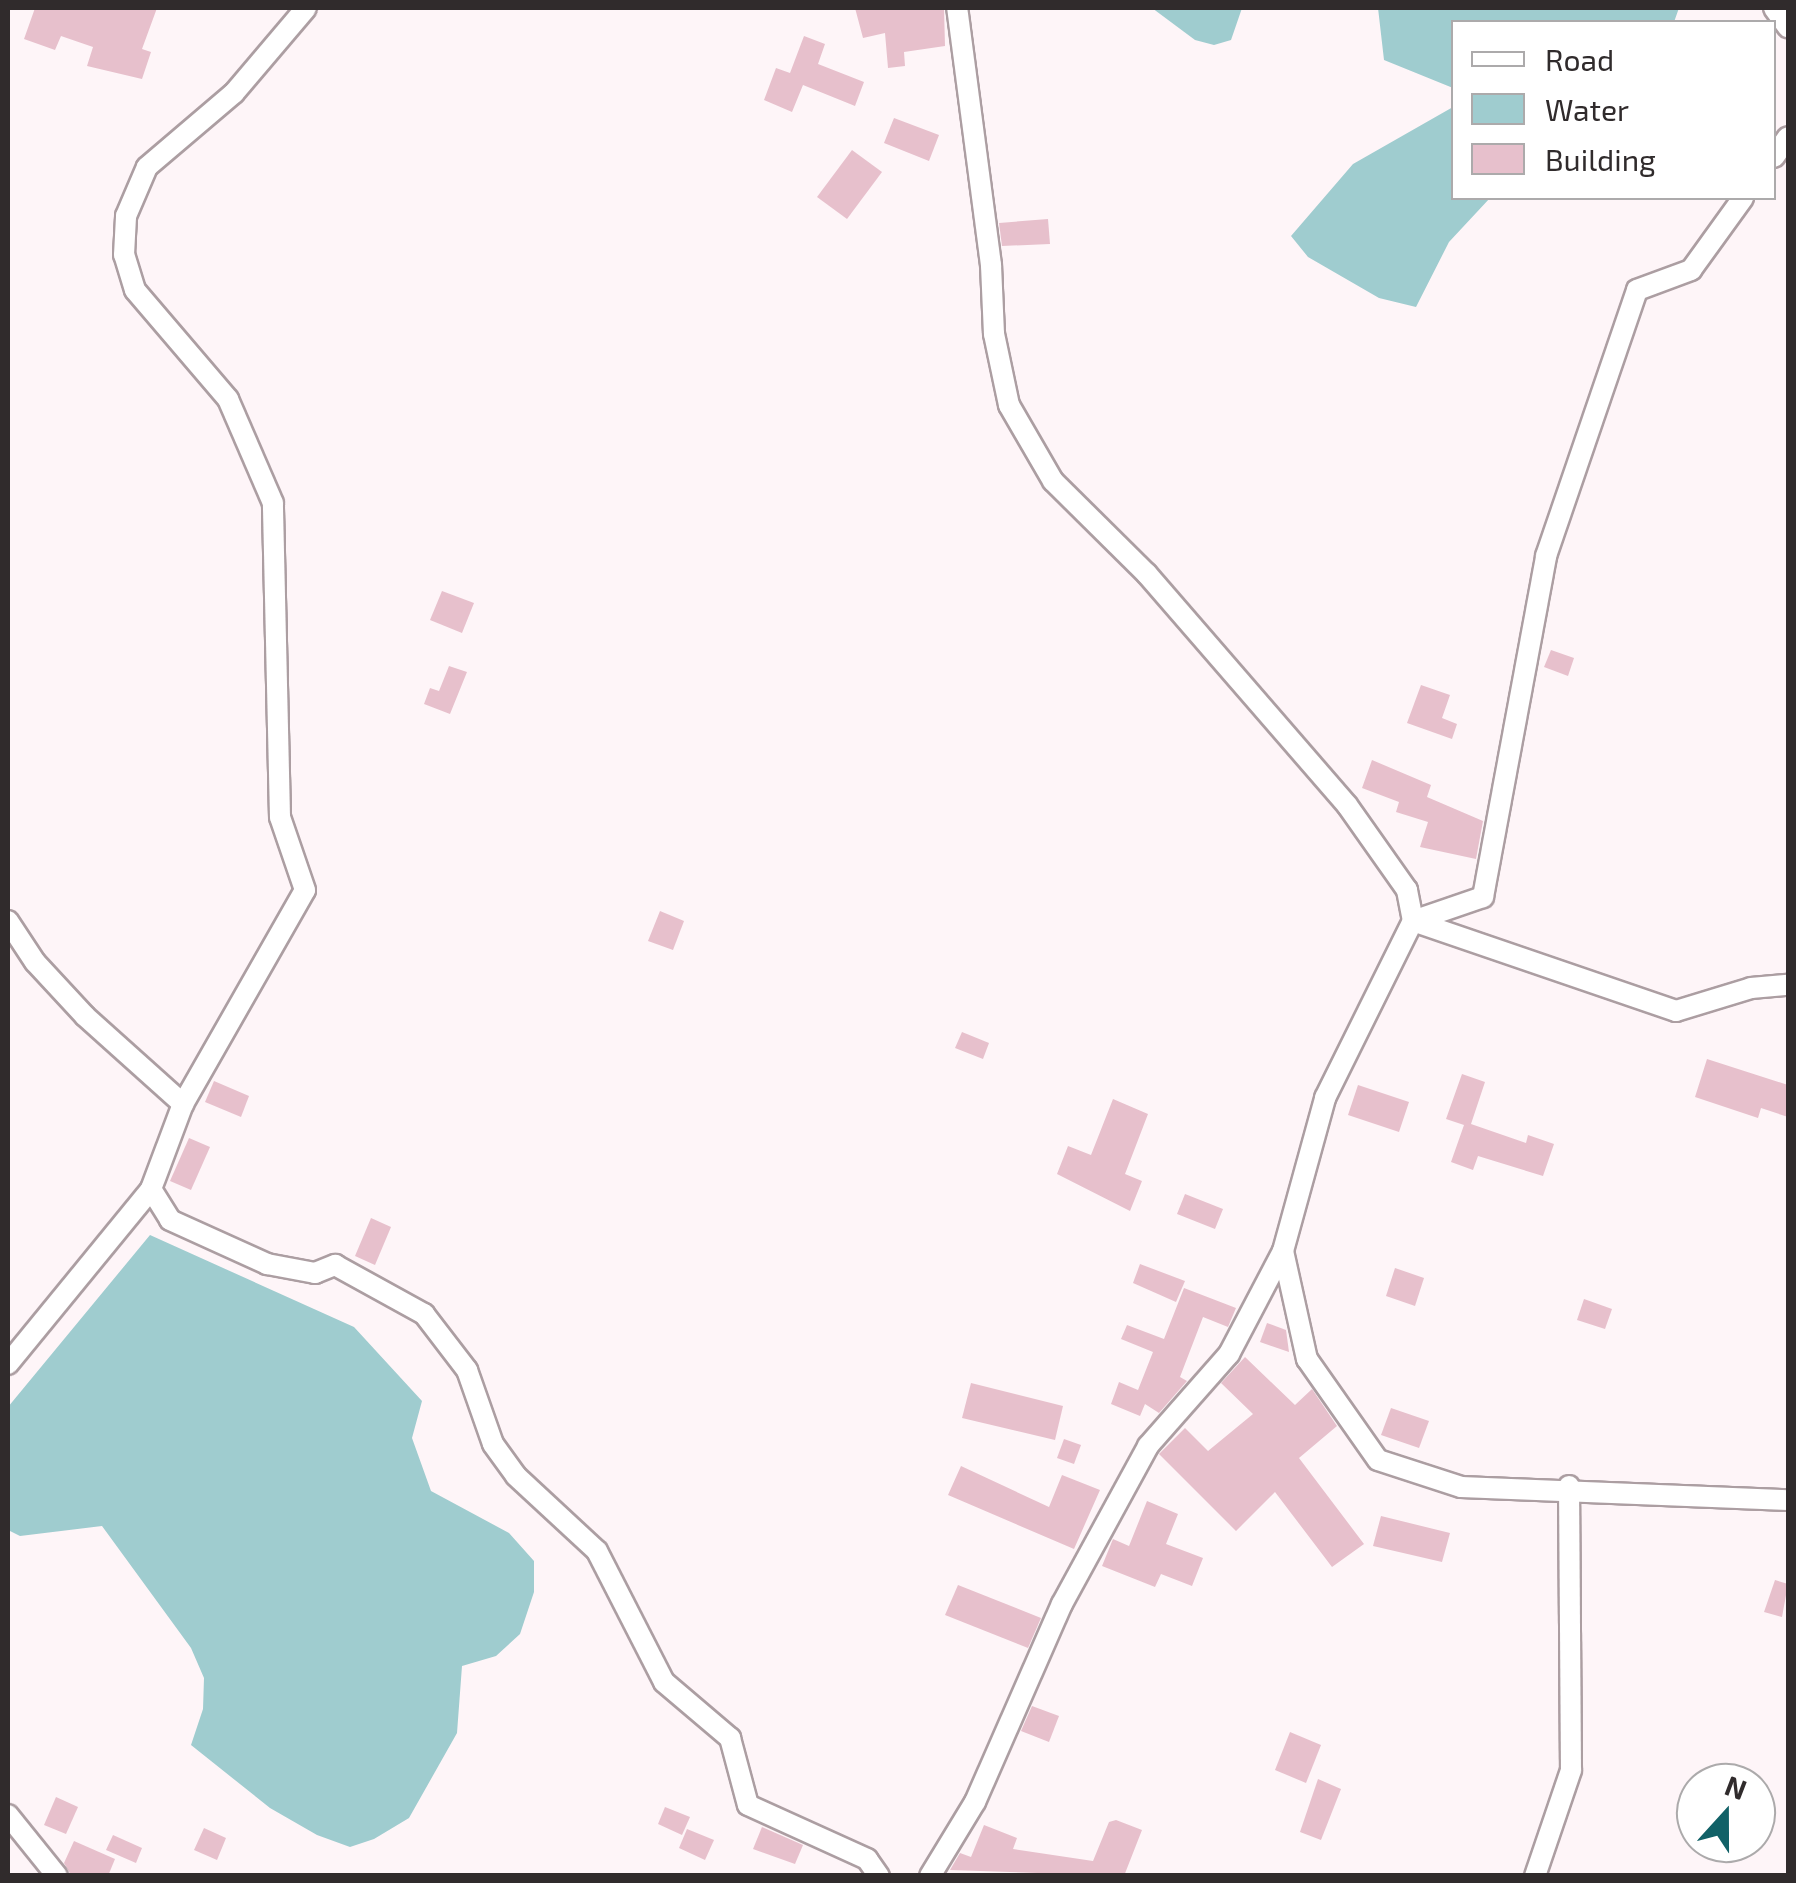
<!DOCTYPE html>
<style>
body{margin:0}
#map{position:relative;width:1796px;height:1883px;overflow:hidden;background:#fef5f8;font-family:"Exo 2",sans-serif}
div>[style]{position:absolute}
[style*='--x']{left:calc(var(--x)*1px);top:calc(var(--y)*1px);width:calc(var(--w)*1px);rotate:calc(var(--a)*1deg)}
.water>*{inset:0;background:#9fcccf}
.building>*{inset:0;background:#e7c0cc}
.roads{filter:drop-shadow(2px 0 #ac9ea2) drop-shadow(-2px 0 #ac9ea2) drop-shadow(0 2px #ac9ea2) drop-shadow(0 -2px #ac9ea2)}
.street>*{height:20px;margin:-10px;padding:0 10px;transform-origin:10px;border-radius:10px;background:#fff}
span{translate:-50% -50%;white-space:nowrap;text-align:center;line-height:1.15;-webkit-text-stroke:10px #fff;paint-order:stroke}
.frame{position:absolute;inset:0;border:10px solid #302b2c;pointer-events:none}
.legend{position:absolute;left:1451px;top:20px;width:325px;height:180px;box-sizing:border-box;background:#fff;border:2px solid #acaaab;margin:0;padding:12px 18px;list-style:none;font-size:30px;color:#302b2c}
.legend li{display:flex;align-items:center;gap:20px;height:50px}
.legend b{width:50px;border:2px solid #acaaab}
.north{position:absolute;left:1676px;top:1763px;width:100px;height:100px;box-sizing:border-box;background:#fff;border:2px solid #acaaab;border-radius:50%;rotate:21deg;font-size:28px;font-weight:700;line-height:40px;text-align:center;color:#302b2c}
.north::after{content:'';display:block;margin:auto;width:35px;height:45px;background:#116167;clip-path:polygon(50% 0,100% 100%,50% 72%,0 100%)}
</style>
<div id="map">
<div class="water">
<div style="clip-path:polygon(1152px 8px,1242px 8px,1231px 40px,1214px 45px,1195px 40px)"></div>
<div style="clip-path:polygon(1378px 8px,1679px 8px,1674px 22px,1454px 22px,1453px 88px,1384px 60px)"></div>
<div style="clip-path:polygon(1453px 107px,1454px 198px,1490px 198px,1449px 242px,1416px 307px,1379px 298px,1308px 257px,1291px 236px,1353px 164px)"></div>
<div style="clip-path:polygon(150px 1235px,354px 1327px,422px 1401px,412px 1438px,431px 1491px,509px 1533px,534px 1561px,534px 1592px,520px 1634px,496px 1656px,462px 1666px,457px 1733px,409px 1818px,374px 1839px,350px 1847px,317px 1835px,270px 1808px,191px 1745px,203px 1709px,204px 1678px,191px 1648px,102px 1526px,20px 1536px,8px 1530px,8px 1407px)"></div>
</div>
<div class="building">
<div style="clip-path:polygon(35px 8px,157px 8px,142px 49px,151px 52px,142px 79px,87px 66px,93px 47px,61px 36px,55px 50px,24px 39px)"></div>
<div style="clip-path:polygon(855px 8px,944px 8px,945px 46px,904px 52px,905px 66px,888px 68px,885px 33px,863px 38px)"></div>
<div style="clip-path:polygon(804px 36px,825px 44px,818px 64px,864px 82px,855px 106px,803px 85px,792px 112px,764px 100px,776px 68px,790px 73px)"></div>
<div style="clip-path:polygon(894px 118px,939px 135px,929px 161px,884px 143px)"></div>
<div style="clip-path:polygon(852px 150px,882px 172px,847px 219px,817px 197px)"></div>
<div style="clip-path:polygon(1048px 219px,1050px 244px,1002px 246px,999px 223px)"></div>
<div style="clip-path:polygon(442px 591px,474px 603px,462px 633px,430px 620px)"></div>
<div style="clip-path:polygon(1551px 650px,1574px 658px,1568px 676px,1544px 667px)"></div>
<div style="clip-path:polygon(449px 666px,467px 672px,450px 714px,424px 704px,430px 688px,439px 691px)"></div>
<div style="clip-path:polygon(1421px 685px,1450px 695px,1442px 718px,1457px 724px,1452px 739px,1407px 723px)"></div>
<div style="clip-path:polygon(1372px 760px,1431px 785px,1427px 797px,1483px 821px,1476px 859px,1420px 847px,1428px 822px,1396px 812px,1399px 802px,1362px 788px)"></div>
<div style="clip-path:polygon(660px 911px,684px 921px,673px 950px,648px 941px)"></div>
<div style="clip-path:polygon(962px 1032px,989px 1043px,983px 1059px,955px 1048px)"></div>
<div style="clip-path:polygon(1707px 1059px,1788px 1085px,1788px 1117px,1761px 1108px,1758px 1118px,1695px 1097px)"></div>
<div style="clip-path:polygon(1462px 1074px,1485px 1082px,1471px 1124px,1526px 1143px,1528px 1135px,1554px 1144px,1543px 1176px,1478px 1156px,1473px 1170px,1451px 1162px,1464px 1125px,1446px 1119px)"></div>
<div style="clip-path:polygon(214px 1081px,249px 1096px,241px 1117px,205px 1102px)"></div>
<div style="clip-path:polygon(1358px 1085px,1409px 1102px,1399px 1132px,1348px 1115px)"></div>
<div style="clip-path:polygon(1113px 1099px,1148px 1114px,1125px 1174px,1142px 1181px,1130px 1211px,1057px 1174px,1068px 1146px,1091px 1155px)"></div>
<div style="clip-path:polygon(189px 1138px,210px 1147px,191px 1190px,170px 1181px)"></div>
<div style="clip-path:polygon(1185px 1194px,1223px 1209px,1215px 1229px,1177px 1214px)"></div>
<div style="clip-path:polygon(371px 1218px,391px 1227px,375px 1265px,355px 1256px)"></div>
<div style="clip-path:polygon(1140px 1264px,1185px 1281px,1176px 1302px,1133px 1283px)"></div>
<div style="clip-path:polygon(1395px 1268px,1424px 1278px,1415px 1306px,1386px 1296px)"></div>
<div style="clip-path:polygon(1184px 1288px,1236px 1308px,1228px 1327px,1203px 1317px,1180px 1377px,1187px 1381px,1159px 1413px,1145px 1404px,1140px 1416px,1111px 1404px,1119px 1382px,1138px 1390px,1153px 1352px,1121px 1339px,1127px 1325px,1164px 1339px)"></div>
<div style="clip-path:polygon(1584px 1299px,1612px 1309px,1605px 1329px,1577px 1320px)"></div>
<div style="clip-path:polygon(1267px 1323px,1286px 1330px,1289px 1352px,1260px 1342px)"></div>
<div style="clip-path:polygon(1245px 1357px,1295px 1405px,1312px 1389px,1337px 1426px,1299px 1458px,1364px 1544px,1332px 1567px,1275px 1492px,1236px 1531px,1159px 1454px,1185px 1428px,1208px 1451px,1253px 1414px,1221px 1383px)"></div>
<div style="clip-path:polygon(971px 1383px,1063px 1406px,1055px 1440px,962px 1418px)"></div>
<div style="clip-path:polygon(1391px 1408px,1429px 1421px,1419px 1448px,1381px 1435px)"></div>
<div style="clip-path:polygon(1064px 1439px,1081px 1445px,1074px 1464px,1057px 1458px)"></div>
<div style="clip-path:polygon(961px 1466px,1049px 1507px,1062px 1475px,1100px 1490px,1074px 1549px,948px 1495px)"></div>
<div style="clip-path:polygon(1147px 1501px,1178px 1514px,1166px 1544px,1203px 1558px,1192px 1586px,1161px 1574px,1155px 1587px,1102px 1566px,1113px 1539px,1129px 1546px)"></div>
<div style="clip-path:polygon(1381px 1516px,1450px 1533px,1442px 1562px,1373px 1546px)"></div>
<div style="clip-path:polygon(1775px 1580px,1788px 1584px,1782px 1617px,1764px 1612px)"></div>
<div style="clip-path:polygon(958px 1585px,1041px 1618px,1028px 1648px,945px 1615px)"></div>
<div style="clip-path:polygon(1032px 1706px,1059px 1716px,1049px 1742px,1021px 1731px)"></div>
<div style="clip-path:polygon(1290px 1732px,1321px 1745px,1306px 1783px,1275px 1770px)"></div>
<div style="clip-path:polygon(1318px 1779px,1341px 1789px,1321px 1840px,1300px 1832px)"></div>
<div style="clip-path:polygon(56px 1797px,78px 1807px,66px 1834px,44px 1825px)"></div>
<div style="clip-path:polygon(665px 1807px,690px 1817px,682px 1835px,658px 1824px)"></div>
<div style="clip-path:polygon(1116px 1820px,1142px 1830px,1124px 1876px,950px 1870px,960px 1853px,971px 1857px,984px 1825px,1017px 1838px,1013px 1849px,1093px 1861px,1109px 1822px)"></div>
<div style="clip-path:polygon(762px 1827px,803px 1845px,795px 1864px,753px 1849px)"></div>
<div style="clip-path:polygon(204px 1828px,226px 1838px,217px 1860px,194px 1850px)"></div>
<div style="clip-path:polygon(687px 1829px,714px 1840px,705px 1860px,679px 1848px)"></div>
<div style="clip-path:polygon(113px 1835px,142px 1848px,136px 1863px,106px 1850px)"></div>
<div style="clip-path:polygon(74px 1841px,115px 1859px,108px 1876px,71px 1875px,64px 1863px)"></div>
</div>
<div class="roads">
<div class="street">
<div style="--x:1774;--y:8;--w:24;--a:54"></div>
<div style="--x:1774;--y:157;--w:24;--a:-55"></div>
<div style="--x:8;--y:921;--w:49;--a:56.6"></div>
<div style="--x:35;--y:962;--w:74;--a:47.2"></div>
<div style="--x:85;--y:1016;--w:132;--a:41.9"></div>
<div style="--x:1413;--y:921;--w:74;--a:-18.9"></div>
<div style="--x:1483;--y:897;--w:347;--a:-79.5"></div>
<div style="--x:1546;--y:556;--w:281;--a:-71.1"></div>
<div style="--x:1637;--y:290;--w:58;--a:-20.3"></div>
<div style="--x:1691;--y:270;--w:89;--a:-54.2"></div>
<div style="--x:1413;--y:921;--w:278;--a:18.9"></div>
<div style="--x:1676;--y:1011;--w:78;--a:-17"></div>
<div style="--x:1751;--y:988;--w:37;--a:-5"></div>
<div style="--x:151;--y:1189;--w:36;--a:58"></div>
<div style="--x:170;--y:1220;--w:107;--a:24.4"></div>
<div style="--x:267;--y:1264;--w:49;--a:10.6"></div>
<div style="--x:315;--y:1273;--w:22;--a:-22"></div>
<div style="--x:335;--y:1265;--w:102;--a:28.8"></div>
<div style="--x:424;--y:1314;--w:71;--a:52.5"></div>
<div style="--x:467;--y:1370;--w:78;--a:70.6"></div>
<div style="--x:493;--y:1444;--w:39;--a:54"></div>
<div style="--x:516;--y:1476;--w:110;--a:42.8"></div>
<div style="--x:597;--y:1551;--w:147;--a:62.9"></div>
<div style="--x:664;--y:1682;--w:87;--a:40.3"></div>
<div style="--x:730;--y:1738;--w:69;--a:75"></div>
<div style="--x:748;--y:1805;--w:131;--a:24.4"></div>
<div style="--x:867;--y:1859;--w:21;--a:55"></div>
<div style="--x:1283;--y:1251;--w:111;--a:77.5"></div>
<div style="--x:1307;--y:1359;--w:123;--a:54.9"></div>
<div style="--x:1378;--y:1460;--w:87;--a:18"></div>
<div style="--x:1461;--y:1487;--w:327;--a:2.3"></div>
<div style="--x:8;--y:1364;--w:226;--a:-50.7"></div>
<div style="--x:151;--y:1189;--w:91;--a:-69.4"></div>
<div style="--x:183;--y:1104;--w:246;--a:-60.3"></div>
<div style="--x:305;--y:890;--w:77;--a:-108.9"></div>
<div style="--x:280;--y:817;--w:314;--a:-91.3"></div>
<div style="--x:273;--y:503;--w:113;--a:-113.4"></div>
<div style="--x:228;--y:399;--w:143;--a:-130.5"></div>
<div style="--x:135;--y:290;--w:37;--a:-107"></div>
<div style="--x:124;--y:255;--w:39;--a:-87"></div>
<div style="--x:126;--y:216;--w:53;--a:-66.8"></div>
<div style="--x:147;--y:167;--w:114;--a:-40.4"></div>
<div style="--x:234;--y:93;--w:111;--a:-49.7"></div>
<div style="--x:8;--y:1815;--w:78;--a:51.2"></div>
<div style="--x:930;--y:1876;--w:87;--a:-58.7"></div>
<div style="--x:975;--y:1802;--w:216;--a:-66.3"></div>
<div style="--x:1062;--y:1604;--w:180;--a:-61.4"></div>
<div style="--x:1148;--y:1446;--w:123;--a:-48.6"></div>
<div style="--x:1229;--y:1354;--w:116;--a:-62.3"></div>
<div style="--x:1283;--y:1251;--w:159;--a:-74.6"></div>
<div style="--x:1325;--y:1098;--w:198;--a:-63.6"></div>
<div style="--x:1413;--y:921;--w:32;--a:-101"></div>
<div style="--x:1407;--y:890;--w:104;--a:-125.2"></div>
<div style="--x:1347;--y:805;--w:306;--a:-130.9"></div>
<div style="--x:1147;--y:574;--w:132;--a:-135.3"></div>
<div style="--x:1053;--y:481;--w:88;--a:-120.1"></div>
<div style="--x:1009;--y:405;--w:73;--a:-101.9"></div>
<div style="--x:994;--y:334;--w:69;--a:-92.5"></div>
<div style="--x:991;--y:265;--w:259;--a:-97.5"></div>
<div style="--x:1535;--y:1876;--w:112;--a:-71.2"></div>
<div style="--x:1571;--y:1770;--w:284;--a:-90.4"></div>
</div>
</div>
<div class="frame"></div>
<ul class="legend">
<li><b style="height:12px;background:#fff"></b>Road</li>
<li><b style="height:28px;background:#9fcccf"></b>Water</li>
<li><b style="height:28px;background:#e7c0cc"></b>Building</li>
</ul>
<div class="north">N</div>
</div>
